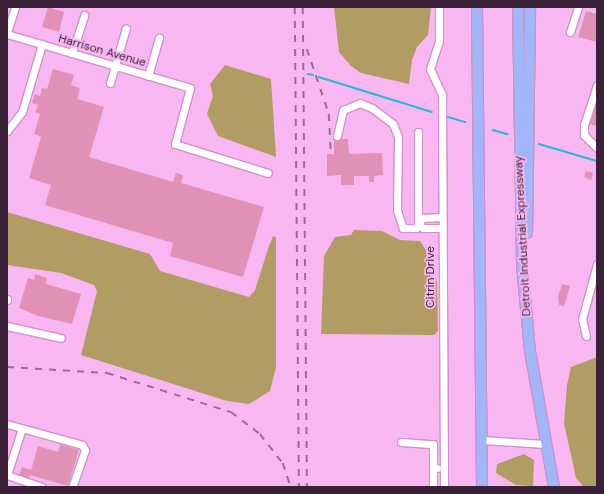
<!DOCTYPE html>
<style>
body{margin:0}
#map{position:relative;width:604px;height:494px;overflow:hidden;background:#f9b7f2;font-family:"DM Sans",sans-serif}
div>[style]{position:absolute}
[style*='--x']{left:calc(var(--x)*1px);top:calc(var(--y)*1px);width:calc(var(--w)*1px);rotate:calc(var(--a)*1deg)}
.green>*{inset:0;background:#b19d63}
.stream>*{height:1.5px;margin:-0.75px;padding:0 0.75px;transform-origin:0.75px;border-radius:0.75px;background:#24b9ce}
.building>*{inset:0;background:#e191b6}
.roads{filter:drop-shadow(1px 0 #d091c9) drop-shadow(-1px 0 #d091c9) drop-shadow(0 1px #d091c9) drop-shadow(0 -1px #d091c9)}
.minor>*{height:7px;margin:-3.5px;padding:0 3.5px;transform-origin:3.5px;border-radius:3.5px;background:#fff}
.highway>*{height:10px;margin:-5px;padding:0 5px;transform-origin:5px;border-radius:5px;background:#a1b6f6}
.rail>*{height:1.5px;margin-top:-0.75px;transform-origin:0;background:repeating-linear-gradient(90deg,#9a6c95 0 7px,transparent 0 14px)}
span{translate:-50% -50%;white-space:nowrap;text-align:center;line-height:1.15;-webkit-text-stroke:3.5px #f9b7f2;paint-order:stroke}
.street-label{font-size:12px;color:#3a2137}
.frame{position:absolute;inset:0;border:8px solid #3a2137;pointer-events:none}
</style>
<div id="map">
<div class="green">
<div style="clip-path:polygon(334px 7px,431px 7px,428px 35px,417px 47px,412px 60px,409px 84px,361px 73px,351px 66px,339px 52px)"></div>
<div style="clip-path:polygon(225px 65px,271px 79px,276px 157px,218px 136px,207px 114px,213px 96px,210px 84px)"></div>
<div style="clip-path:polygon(7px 212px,150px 254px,160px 271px,249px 297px,255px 290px,269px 246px,273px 236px,276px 237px,276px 367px,270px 391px,249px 404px,227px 401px,81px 355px,97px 291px,94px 285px,61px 273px,7px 265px)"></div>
<div style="clip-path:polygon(354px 230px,382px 231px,400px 240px,420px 241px,427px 252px,430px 275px,437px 281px,438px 331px,434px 335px,321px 334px,324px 256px,335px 237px,351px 235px)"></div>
<div style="clip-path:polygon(597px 357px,597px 487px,584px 487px,576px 478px,564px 423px,567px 385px,571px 367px)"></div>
<div style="clip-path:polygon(524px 454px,534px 460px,533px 486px,516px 485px,496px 473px,497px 464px)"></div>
</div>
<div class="stream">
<div style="--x:308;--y:74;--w:5;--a:11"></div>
<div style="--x:319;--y:77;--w:118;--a:17.2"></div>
<div style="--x:448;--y:117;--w:18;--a:16"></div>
<div style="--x:493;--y:130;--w:15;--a:16"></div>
<div style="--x:539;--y:144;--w:60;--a:16.3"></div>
</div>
<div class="building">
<div style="clip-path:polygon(48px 7px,64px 12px,59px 32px,42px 27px)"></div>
<div style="clip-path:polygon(586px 11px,597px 14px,597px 42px,578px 37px)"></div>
<div style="clip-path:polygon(53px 69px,74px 75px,71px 85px,80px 88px,77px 99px,104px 107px,89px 157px,173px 182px,176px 173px,183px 175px,181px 183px,264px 207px,243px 277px,170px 256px,173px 243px,45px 205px,51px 185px,29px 178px,41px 137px,34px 134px,40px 114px,35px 112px,38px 105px,32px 103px,35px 94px,40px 96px,42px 88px,47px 89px)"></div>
<div style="clip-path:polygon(597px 99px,597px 126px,589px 124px)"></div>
<div style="clip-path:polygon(334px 139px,348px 139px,349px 154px,382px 153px,383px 175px,374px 176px,374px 182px,369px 182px,369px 176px,354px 176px,354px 185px,341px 185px,341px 175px,327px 176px,327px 154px,334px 154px)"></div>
<div style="clip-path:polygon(586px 171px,593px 173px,591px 180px,584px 177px)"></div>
<div style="clip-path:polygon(35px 274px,47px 278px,46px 284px,81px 294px,72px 324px,38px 316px,19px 308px,28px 278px,34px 280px)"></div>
<div style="clip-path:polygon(562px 284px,570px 286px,564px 306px,559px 305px,558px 297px)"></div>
<div style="clip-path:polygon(60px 444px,79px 450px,68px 486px,30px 475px,29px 479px,19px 476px,22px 467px,31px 470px,38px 446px,58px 452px)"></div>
</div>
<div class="roads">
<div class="minor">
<div style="--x:439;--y:7;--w:34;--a:90"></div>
<div style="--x:439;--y:41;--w:29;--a:108"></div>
<div style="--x:430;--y:69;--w:29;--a:65"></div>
<div style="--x:442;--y:95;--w:392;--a:89.7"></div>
<div style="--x:7;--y:32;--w:26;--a:-72"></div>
<div style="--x:570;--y:32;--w:26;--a:-72"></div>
<div style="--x:7;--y:34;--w:191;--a:16.4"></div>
<div style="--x:190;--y:88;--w:58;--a:105"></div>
<div style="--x:175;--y:144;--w:97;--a:17.3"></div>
<div style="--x:72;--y:53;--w:40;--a:-72"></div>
<div style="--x:148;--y:76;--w:40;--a:-74"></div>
<div style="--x:110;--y:83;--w:57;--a:-73.8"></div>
<div style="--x:597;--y:85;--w:42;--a:108"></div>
<div style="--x:584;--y:125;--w:10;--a:90"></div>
<div style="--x:584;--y:135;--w:18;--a:45"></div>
<div style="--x:7;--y:131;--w:24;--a:-52"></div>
<div style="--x:22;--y:112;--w:71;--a:-73.6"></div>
<div style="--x:337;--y:136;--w:27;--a:-77"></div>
<div style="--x:343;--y:110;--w:18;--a:-22"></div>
<div style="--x:360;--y:103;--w:13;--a:23"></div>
<div style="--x:372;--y:108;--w:26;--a:37"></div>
<div style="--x:393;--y:124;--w:14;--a:69"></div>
<div style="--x:398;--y:137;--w:73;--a:90.8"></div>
<div style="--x:397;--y:210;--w:19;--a:72"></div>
<div style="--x:403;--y:228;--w:13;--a:0"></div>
<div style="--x:416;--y:228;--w:12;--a:-59"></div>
<div style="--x:422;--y:218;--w:20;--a:-3"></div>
<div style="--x:418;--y:223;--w:91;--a:-90"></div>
<div style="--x:418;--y:223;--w:7;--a:45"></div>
<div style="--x:423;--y:228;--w:19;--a:0"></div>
<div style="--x:7;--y:299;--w:1;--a:90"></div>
<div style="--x:7;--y:326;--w:55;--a:12.5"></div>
<div style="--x:586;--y:336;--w:17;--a:-103"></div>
<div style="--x:582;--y:319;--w:57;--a:-74.7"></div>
<div style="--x:7;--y:424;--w:78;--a:15.6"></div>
<div style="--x:82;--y:445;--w:6;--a:59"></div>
<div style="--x:85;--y:450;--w:39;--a:109"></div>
<div style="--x:22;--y:428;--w:49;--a:107.7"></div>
<div style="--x:7;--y:475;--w:37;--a:19"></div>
<div style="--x:482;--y:440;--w:63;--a:3.6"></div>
<div style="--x:401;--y:442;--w:32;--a:4"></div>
<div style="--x:433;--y:444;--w:24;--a:90"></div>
<div style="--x:433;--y:487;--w:19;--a:-90"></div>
<div style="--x:433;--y:468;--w:4;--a:0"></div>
</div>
<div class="highway">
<div style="--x:477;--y:7;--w:480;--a:89.4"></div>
<div style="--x:518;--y:7;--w:258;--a:89.1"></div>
<div style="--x:522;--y:265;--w:86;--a:84.7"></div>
<div style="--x:530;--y:351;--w:138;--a:80"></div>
<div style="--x:527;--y:233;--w:226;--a:-89.2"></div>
</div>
</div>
<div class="rail">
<div style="--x:295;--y:7;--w:480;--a:89.5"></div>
<div style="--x:303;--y:7;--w:480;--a:89.5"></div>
<div style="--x:307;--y:49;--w:69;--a:71.3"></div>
<div style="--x:329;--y:114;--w:37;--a:87"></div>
<div style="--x:7;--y:367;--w:100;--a:3.4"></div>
<div style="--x:107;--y:373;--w:130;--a:17.5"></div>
<div style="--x:231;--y:412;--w:36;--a:37"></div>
<div style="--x:260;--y:434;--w:37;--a:52"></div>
<div style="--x:283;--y:463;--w:25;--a:72"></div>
</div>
<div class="street-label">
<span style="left:102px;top:51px;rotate:16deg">Harrison Avenue</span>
<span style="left:523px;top:236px;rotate:-93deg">Detroit Industrial Expressway</span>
<span style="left:431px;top:277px;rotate:-90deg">Citrin Drive</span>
</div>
<div class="frame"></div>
</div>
